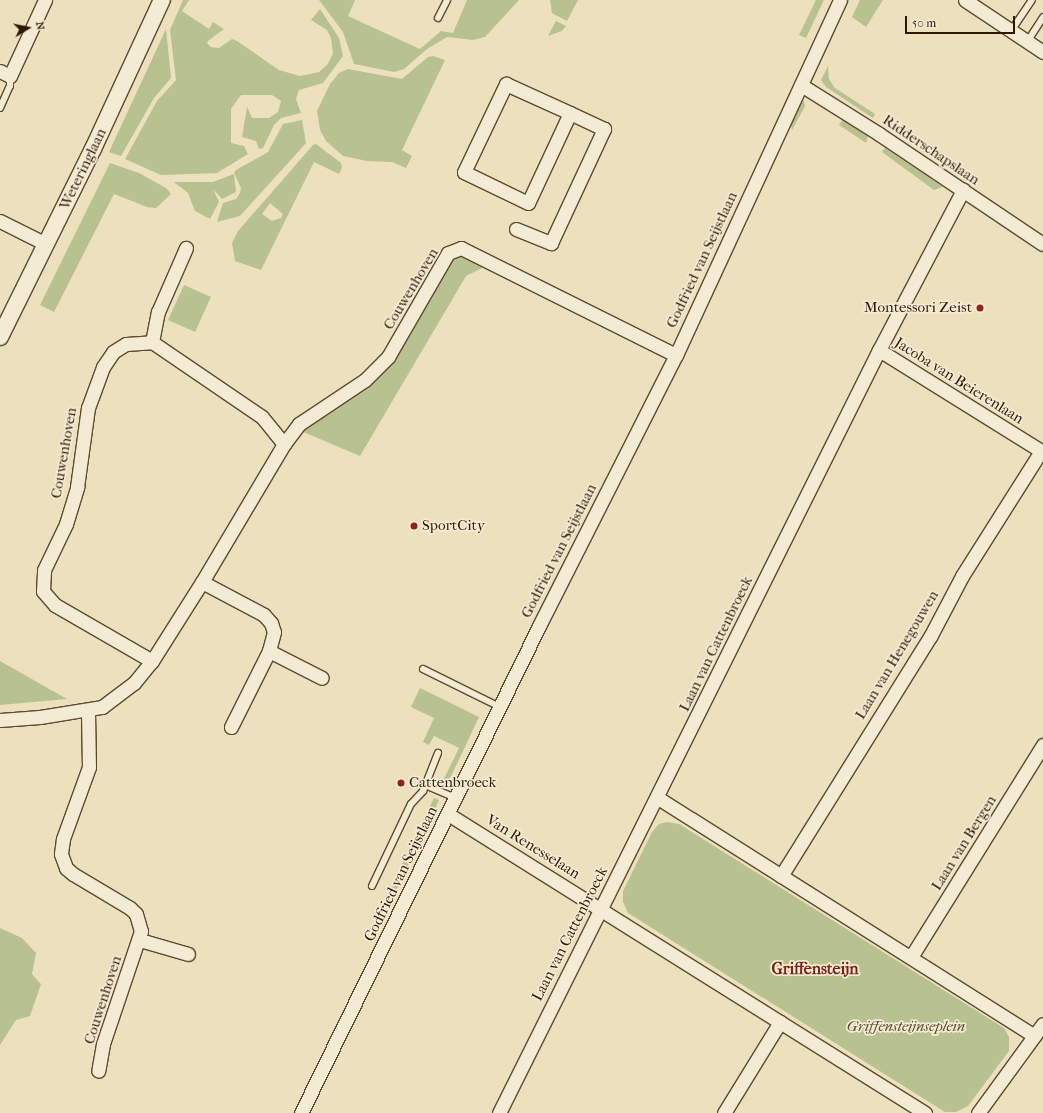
<!DOCTYPE html>
<style>
body{margin:0}
#map{position:relative;width:1043px;height:1113px;overflow:hidden;background:#ece0bd;font-family:"IM FELL French Canon",serif}
div>[style]{position:absolute}
[style*='--x']{left:calc(var(--x)*1px);top:calc(var(--y)*1px);width:calc(var(--w)*1px);rotate:calc(var(--a)*1deg)}
.green>*{inset:0;background:#b8c290}
.roads{filter:drop-shadow(1px 0 #5e4a2f) drop-shadow(-1px 0 #5e4a2f) drop-shadow(0 1px #5e4a2f) drop-shadow(0 -1px #5e4a2f)}
.service>*{height:6px;margin:-3px;padding:0 3px;transform-origin:3px;border-radius:3px;background:#f3ebd4}
.minor>*{height:13px;margin:-6.5px;padding:0 6.5px;transform-origin:6.5px;border-radius:6.5px;background:#f3ebd4}
.tertiary>*{height:16px;margin:-8px;padding:0 8px;transform-origin:8px;border-radius:8px;background:#f3ebd4}
.dots>*{width:11px;height:11px;translate:-50% -50%;box-sizing:border-box;border:2px solid #f3ebd4;border-radius:50%}
span{translate:-50% -50%;white-space:nowrap;text-align:center;line-height:1.15;-webkit-text-stroke:3.5px #f3ebd4;paint-order:stroke}
.street-label{font-size:15px;color:#2f1800}
.poi-label{font-size:15px;color:#2f1800}
.right{translate:-100% -50%;text-align:right}
.left{translate:0 -50%;text-align:left}
.park-label{font-size:15px;color:#584b2b;font-style:italic}
.neighbourhood-label{font-size:16px;color:#7a1f14;font-weight:700}
.north{position:absolute;left:8px;top:8px;width:40px;height:40px;-webkit-text-stroke:3px #f3ebd4;paint-order:stroke;rotate:80deg;font-size:11px;font-weight:700;line-height:16px;text-align:center;color:#2f1800}
.north::after{content:'';display:block;margin:auto;width:14px;height:18px;background:#2f1800;clip-path:polygon(50% 0,100% 100%,50% 72%,0 100%)}
.scale{position:absolute;left:905px;top:16px;width:110px;height:18px;box-sizing:border-box;border:2px solid #2f1800;border-top:0;padding-left:5px;font-size:12px;line-height:14px;white-space:nowrap;color:#2f1800;-webkit-text-stroke:3px #f3ebd4;paint-order:stroke}
</style>
<div id="map">
<div class="green">
<div style="clip-path:polygon(183px 0,189px 0,182px 11px,209px 29px,213px 22px,224px 29px,208px 41px,207px 43px,211px 47px,219px 48px,232px 39px,237px 41px,279px 70px,300px 76px,319px 72px,327px 65px,333px 54px,331px 38px,327px 30px,311px 20px,320px 9px,339px 38px,343px 56px,323px 83px,299px 90px,296px 99px,301px 113px,281px 118px,274px 125px,263px 148px,259px 149px,256px 141px,242px 137px,247px 107px,252px 118px,269px 118px,278px 112px,281px 101px,272px 95px,241px 95px,231px 109px,231px 143px,244px 146px,248px 154px,217px 173px,161px 175px,125px 159px,157px 101px,176px 80px,170px 30px)"></div>
<div style="clip-path:polygon(319px 0,355px 0,348px 16px,420px 49px,441px 31px,453px 33px,467px 0,519px 0,485px 37px,473px 40px,447px 37px,427px 49px,404px 69px,394px 72px,354px 64px,343px 32px)"></div>
<div style="clip-path:polygon(550px 0,578px 0,567px 21px,552px 13px)"></div>
<div style="clip-path:polygon(816px 0,824px 0,806px 38px,799px 35px)"></div>
<div style="clip-path:polygon(860px 0,883px 0,866px 27px,852px 17px)"></div>
<div style="clip-path:polygon(556px 21px,566px 26px,562px 31px,548px 36px)"></div>
<div style="clip-path:polygon(166px 29px,171px 78px,154px 98px,121px 156px,109px 152px)"></div>
<div style="clip-path:polygon(433px 56px,445px 60px,402px 150px,412px 156px,406px 168px,392px 162px,367px 161px,343px 156px,326px 141px,320px 130px,317px 111px,330px 84px,339px 73px,348px 69px,402px 79px,428px 57px)"></div>
<div style="clip-path:polygon(828px 66px,829px 79px,835px 88px,875px 114px,873px 118px,826px 87px,821px 80px)"></div>
<div style="clip-path:polygon(803px 99px,805px 106px,792px 130px,790px 122px)"></div>
<div style="clip-path:polygon(843px 119px,868px 136px,866px 143px,839px 125px)"></div>
<div style="clip-path:polygon(302px 120px,306px 143px,298px 152px,240px 216px,217px 222px,223px 203px,236px 199px,240px 193px,241px 188px,234px 173px,236px 170px,268px 152px,283px 124px)"></div>
<div style="clip-path:polygon(evenodd,316px 144px,341px 163px,342px 168px,339px 174px,314px 162px,261px 270px,235px 261px,232px 243px,238px 231px,313px 145px,316px 144px,270px 203px,283px 214px,281px 218px,272px 221px,262px 214px,270px 203px)"></div>
<div style="clip-path:polygon(885px 148px,943px 187px,934px 190px,882px 152px)"></div>
<div style="clip-path:polygon(110px 163px,139px 173px,166px 188px,171px 194px,156px 208px,147px 207px,114px 194px,54px 312px,40px 305px)"></div>
<div style="clip-path:polygon(234px 174px,236px 192px,222px 199px,213px 189px,219px 202px,210px 219px,195px 211px,188px 193px,174px 182px,213px 182px)"></div>
<div style="clip-path:polygon(466px 254px,488px 265px,466px 276px,360px 456px,301px 431px,379px 376px,397px 355px,456px 255px)"></div>
<div style="clip-path:polygon(184px 285px,211px 297px,195px 332px,168px 320px)"></div>
<div style="clip-path:polygon(0 661px,67px 699px,0 705px)"></div>
<div style="clip-path:polygon(420px 688px,479px 717px,446px 787px,441px 785px,459px 748px,434px 736px,429px 745px,423px 742px,434px 718px,411px 707px)"></div>
<div style="clip-path:polygon(434px 798px,439px 800px,394px 895px,389px 892px)"></div>
<div style="clip-path:polygon(667px 822px,679px 824px,1004px 1028px,1009px 1037px,1009px 1051px,968px 1106px,956px 1112px,945px 1112px,628px 913px,623px 902px,623px 891px,652px 832px,659px 824px)"></div>
<div style="clip-path:polygon(0 928px,22px 938px,36px 953px,32px 974px,41px 984px,30px 1016px,16px 1020px,0 1045px)"></div>
</div>
<div class="roads">
<div class="service">
<div style="--x:438;--y:18;--w:20;--a:-63"></div>
<div style="--x:1011;--y:31;--w:37;--a:-56"></div>
<div style="--x:1027;--y:42;--w:30;--a:-57"></div>
<div style="--x:0;--y:108;--w:24;--a:-66"></div>
<div style="--x:10;--y:86;--w:10;--a:-90"></div>
<div style="--x:423;--y:669;--w:86;--a:26.3"></div>
<div style="--x:425;--y:785;--w:34;--a:23"></div>
<div style="--x:372;--y:886;--w:91;--a:-64.6"></div>
<div style="--x:411;--y:804;--w:18;--a:-47"></div>
<div style="--x:423;--y:791;--w:41;--a:-68.5"></div>
</div>
<div class="minor">
<div style="--x:965;--y:0;--w:94;--a:33.7"></div>
<div style="--x:0;--y:71;--w:11;--a:27"></div>
<div style="--x:10;--y:76;--w:84;--a:-65.3"></div>
<div style="--x:506;--y:84;--w:70;--a:24.4"></div>
<div style="--x:570;--y:113;--w:99;--a:115"></div>
<div style="--x:528;--y:203;--w:71;--a:-154.2"></div>
<div style="--x:464;--y:172;--w:98;--a:-64.5"></div>
<div style="--x:801;--y:85;--w:92;--a:32.1"></div>
<div style="--x:879;--y:134;--w:197;--a:33.9"></div>
<div style="--x:0;--y:221;--w:51;--a:26.6"></div>
<div style="--x:516;--y:229;--w:38;--a:22"></div>
<div style="--x:551;--y:243;--w:126;--a:-65.1"></div>
<div style="--x:604;--y:129;--w:38;--a:-155"></div>
<div style="--x:152;--y:342;--w:31;--a:-79"></div>
<div style="--x:158;--y:312;--w:70;--a:-66.4"></div>
<div style="--x:879;--y:350;--w:193;--a:31.9"></div>
<div style="--x:202;--y:582;--w:70;--a:28"></div>
<div style="--x:264;--y:615;--w:11;--a:49"></div>
<div style="--x:271;--y:623;--w:9;--a:72"></div>
<div style="--x:274;--y:632;--w:20;--a:105"></div>
<div style="--x:269;--y:651;--w:85;--a:116.6"></div>
<div style="--x:269;--y:651;--w:59;--a:27"></div>
<div style="--x:152;--y:661;--w:112;--a:-150"></div>
<div style="--x:55;--y:605;--w:18;--a:-131"></div>
<div style="--x:43;--y:591;--w:21;--a:-87"></div>
<div style="--x:44;--y:570;--w:51;--a:-64.4"></div>
<div style="--x:66;--y:524;--w:39;--a:-73"></div>
<div style="--x:77;--y:487;--w:80;--a:-82.1"></div>
<div style="--x:88;--y:408;--w:44;--a:-69.9"></div>
<div style="--x:103;--y:367;--w:18;--a:-56"></div>
<div style="--x:113;--y:352;--w:15;--a:-32"></div>
<div style="--x:126;--y:344;--w:26;--a:-4"></div>
<div style="--x:152;--y:342;--w:133;--a:34.3"></div>
<div style="--x:262;--y:417;--w:35;--a:51"></div>
<div style="--x:88;--y:711;--w:56;--a:89"></div>
<div style="--x:89;--y:767;--w:77;--a:109.9"></div>
<div style="--x:63;--y:839;--w:15;--a:98"></div>
<div style="--x:61;--y:854;--w:15;--a:70"></div>
<div style="--x:66;--y:868;--w:9;--a:41"></div>
<div style="--x:73;--y:874;--w:66;--a:30.8"></div>
<div style="--x:130;--y:908;--w:8;--a:45"></div>
<div style="--x:136;--y:914;--w:18;--a:74"></div>
<div style="--x:141;--y:931;--w:119;--a:108.6"></div>
<div style="--x:103;--y:1044;--w:27;--a:100"></div>
<div style="--x:0;--y:720;--w:40;--a:-4.3"></div>
<div style="--x:40;--y:717;--w:63;--a:-9.2"></div>
<div style="--x:102;--y:707;--w:40;--a:-37"></div>
<div style="--x:134;--y:683;--w:28;--a:-51"></div>
<div style="--x:152;--y:661;--w:93;--a:-57.7"></div>
<div style="--x:202;--y:582;--w:161;--a:-59.3"></div>
<div style="--x:284;--y:444;--w:25;--a:-53"></div>
<div style="--x:299;--y:424;--w:79;--a:-33.7"></div>
<div style="--x:365;--y:380;--w:33;--a:-45"></div>
<div style="--x:388;--y:357;--w:120;--a:-60"></div>
<div style="--x:448;--y:253;--w:14;--a:-21"></div>
<div style="--x:461;--y:248;--w:240;--a:26.5"></div>
<div style="--x:658;--y:798;--w:445;--a:32.3"></div>
<div style="--x:448;--y:814;--w:563;--a:32.08"></div>
<div style="--x:781;--y:876;--w:282;--a:-58.1"></div>
<div style="--x:930;--y:637;--w:69;--a:-62.3"></div>
<div style="--x:962;--y:576;--w:148;--a:-57.7"></div>
<div style="--x:140;--y:940;--w:50;--a:16.3"></div>
<div style="--x:911;--y:957;--w:250;--a:-58.1"></div>
<div style="--x:301;--y:1113;--w:542;--a:-63.95"></div>
<div style="--x:539;--y:626;--w:304;--a:-63.2"></div>
<div style="--x:676;--y:355;--w:391;--a:-65.2"></div>
<div style="--x:499;--y:1113;--w:852;--a:-63.53"></div>
<div style="--x:879;--y:350;--w:181;--a:-62.3"></div>
<div style="--x:724;--y:1113;--w:107;--a:-58.4"></div>
<div style="--x:978;--y:1113;--w:110;--a:-53.9"></div>
</div>
<div class="tertiary">
<div style="--x:0;--y:337;--w:210;--a:-63.7"></div>
<div style="--x:93;--y:149;--w:164;--a:-65.2"></div>
</div>
</div>
<div class="dots">
<div style="left:980px;top:308px;background:#8f2418"></div>
<div style="left:414px;top:526px;background:#8f2418"></div>
<div style="left:401px;top:783px;background:#8f2418"></div>
</div>
<div class="street-label">
<span style="left:931px;top:150px;rotate:34deg">Ridderschapslaan</span>
<span style="left:83px;top:169px;rotate:-64deg">Weteringlaan</span>
<span style="left:702px;top:260px;rotate:-65deg">Godfried van Seijstlaan</span>
<span style="left:411px;top:289px;rotate:-59deg">Couwenhoven</span>
<span style="left:959px;top:381px;rotate:32deg">Jacoba van Beierenlaan</span>
<span style="left:64px;top:453px;rotate:-80deg">Couwenhoven</span>
<span style="left:559px;top:551px;rotate:-63deg">Godfried van Seijstlaan</span>
<span style="left:716px;top:644px;rotate:-64deg">Laan van Cattenbroeck</span>
<span style="left:897px;top:655px;rotate:-59deg">Laan van Henegouwen</span>
<span style="left:964px;top:843px;rotate:-58deg">Laan van Bergen</span>
<span style="left:533px;top:847px;rotate:32deg">Van Renesselaan</span>
<span style="left:401px;top:874px;rotate:-64deg">Godfried van Seijstlaan</span>
<span style="left:570px;top:934px;rotate:-63deg">Laan van Cattenbroeck</span>
<span style="left:103px;top:1000px;rotate:-72deg">Couwenhoven</span>
</div>
<div class="poi-label">
<span class="right" style="left:972px;top:308px">Montessori Zeist</span>
<span class="left" style="left:422px;top:526px">SportCity</span>
<span class="left" style="left:409px;top:783px">Cattenbroeck</span>
</div>
<div class="park-label">
<span style="left:906px;top:1027px">Griffensteijnseplein</span>
</div>
<div class="neighbourhood-label">
<span style="left:815px;top:969px">Griffensteijn</span>
</div>
<div class="north">N</div>
<div class="scale">50 m</div>
</div>
